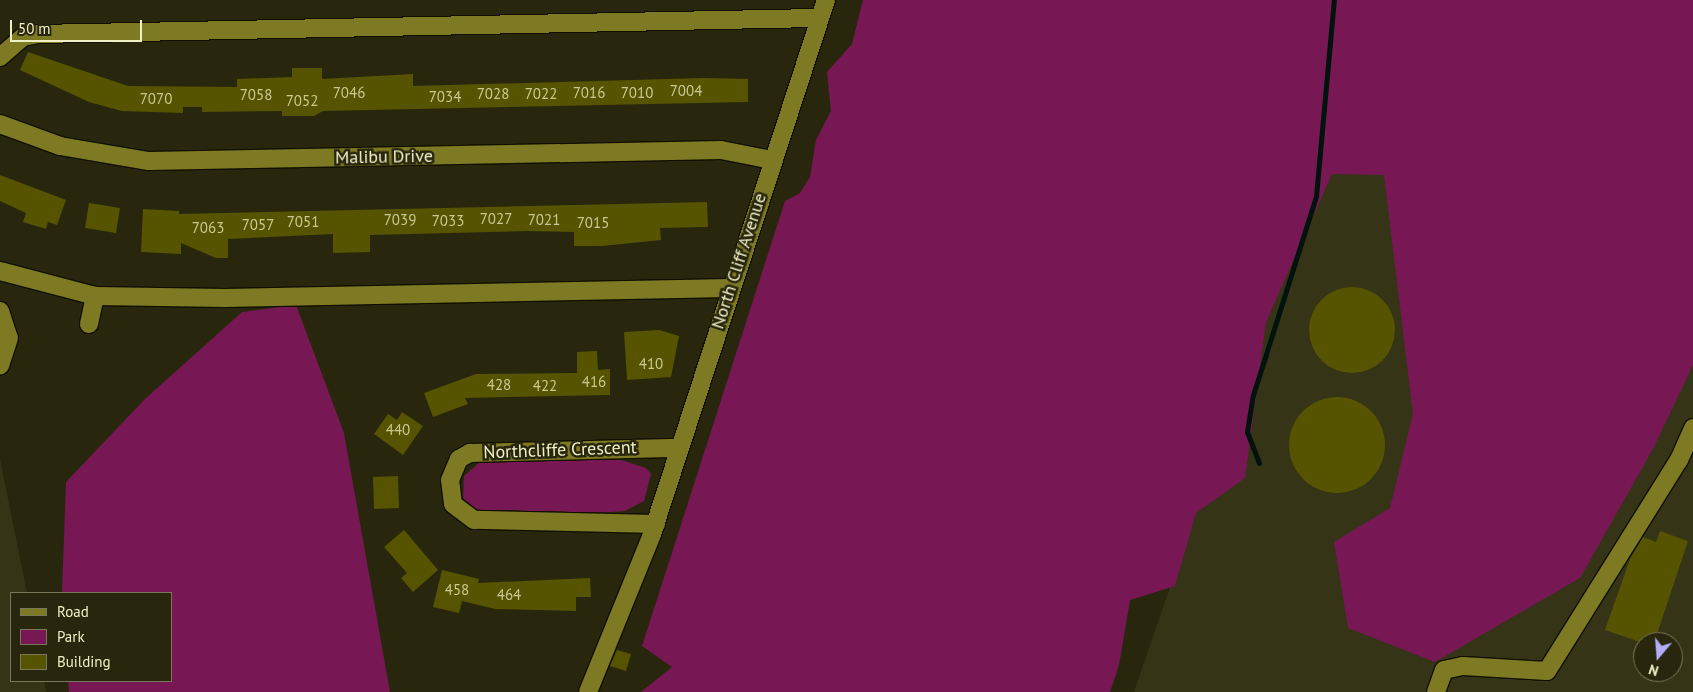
<!DOCTYPE html>
<style>
body{margin:0}
#map{position:relative;width:1693px;height:692px;overflow:hidden;background:#28270d;font-family:"PT Sans",sans-serif}
div>[style]{position:absolute}
[style*='--x']{left:calc(var(--x)*1px);top:calc(var(--y)*1px);width:calc(var(--w)*1px);rotate:calc(var(--a)*1deg)}
.built>*{inset:0;background:#353416}
.green>*{inset:0;background:#771854}
.stream>*{height:5px;margin:-2.5px;padding:0 2.5px;transform-origin:2.5px;border-radius:2.5px;background:#01130c}
.building>*{inset:0;background:#565301}
.round{border-radius:50%}
.roads{filter:drop-shadow(1px 0 #111000) drop-shadow(-1px 0 #111000) drop-shadow(0 1px #111000) drop-shadow(0 -1px #111000)}
.minor>*{height:18px;margin:-9px;padding:0 9px;transform-origin:9px;border-radius:9px;background:#7d7a23}
span{translate:-50% -50%;white-space:nowrap;text-align:center;line-height:1.15;-webkit-text-stroke:5px #28270d;paint-order:stroke}
.number-label{font-size:15px;color:#cac996}
.number-label span{-webkit-text-stroke-width:0}
.street-label{font-size:18px;color:#f0f0c7}
.legend{position:absolute;left:10px;top:592px;width:162px;height:90px;box-sizing:border-box;background:#28270d;border:1px solid #787757;margin:0;padding:6px 9px;list-style:none;font-size:15px;color:#f0f0c7}
.legend li{display:flex;align-items:center;gap:10px;height:25px}
.legend b{width:25px;border:1px solid #787757}
.north{position:absolute;left:1633px;top:632px;width:50px;height:50px;box-sizing:border-box;background:#28270d;border:1px solid #787757;border-radius:50%;rotate:198deg;font-size:14px;font-weight:700;line-height:20px;text-align:center;color:#f0f0c7}
.north::after{content:'';display:block;margin:auto;width:18px;height:22px;background:#b3adf9;clip-path:polygon(50% 0,100% 100%,50% 72%,0 100%)}
.scale{position:absolute;left:10px;top:20px;width:132px;height:22px;box-sizing:border-box;border:2px solid #f0f0c7;border-top:0;padding-left:6px;font-size:15px;line-height:18px;white-space:nowrap;color:#f0f0c7;-webkit-text-stroke:4px #28270d;paint-order:stroke}
</style>
<div id="map">
<div class="built">
<div style="clip-path:polygon(evenodd,1372px 0,1693px 0,1693px 692px,1134px 692px,1372px 0,1643px 642px,1673px 642px,1673px 672px,1643px 672px,1643px 642px)"></div>
<div style="clip-path:polygon(0 459px,27px 593px,11px 593px,11px 681px,44px 681px,46px 692px,0 692px)"></div>
</div>
<div class="green">
<div style="clip-path:polygon(863px 0,1693px 0,1693px 365px,1653px 449px,1580px 578px,1435px 662px,1348px 628px,1334px 542px,1390px 508px,1413px 414px,1384px 175px,1332px 174px,1266px 322px,1245px 478px,1196px 513px,1175px 586px,1130px 600px,1119px 665px,1110px 692px,641px 692px,672px 667px,642px 646px,785px 201px,800px 193px,810px 177px,816px 140px,831px 111px,827px 72px,852px 44px)"></div>
<div style="clip-path:polygon(296px 305px,344px 433px,390px 692px,69px 692px,68px 681px,171px 681px,171px 593px,62px 593px,66px 482px,145px 399px,242px 312px)"></div>
<div style="clip-path:polygon(618px 459px,646px 468px,651px 474px,644px 501px,625px 511px,583px 514px,477px 511px,463px 498px,464px 476px,480px 462px)"></div>
</div>
<div class="stream">
<div style="--x:1259;--y:463;--w:33;--a:-111"></div>
<div style="--x:1247;--y:432;--w:37;--a:-81"></div>
<div style="--x:1253;--y:395;--w:209;--a:-72.4"></div>
<div style="--x:1316;--y:196;--w:197;--a:-84.8"></div>
</div>
<div class="building">
<div style="clip-path:polygon(28px 52px,128px 86px,237px 87px,237px 79px,292px 77px,292px 68px,322px 68px,322px 79px,413px 74px,413px 86px,703px 78px,748px 79px,748px 102px,323px 111px,314px 116px,282px 116px,282px 111px,202px 112px,202px 107px,183px 107px,183px 113px,122px 111px,89px 102px,20px 70px)"></div>
<div style="clip-path:polygon(0 175px,66px 200px,57px 225px,48px 222px,46px 229px,23px 222px,26px 213px,0 201px)"></div>
<div style="clip-path:polygon(707px 202px,708px 227px,660px 228px,661px 240px,602px 246px,574px 246px,574px 232px,527px 231px,370px 235px,370px 252px,333px 253px,333px 234px,228px 239px,228px 258px,216px 258px,181px 243px,181px 254px,141px 252px,143px 209px,179px 211px,179px 214px)"></div>
<div style="clip-path:polygon(89px 203px,120px 208px,116px 233px,85px 228px)"></div>
<div class="round" style="left:1309px;top:287px;width:86px;height:86px"></div>
<div style="clip-path:polygon(659px 330px,679px 336px,671px 377px,627px 380px,624px 332px)"></div>
<div style="clip-path:polygon(597px 351px,598px 370px,610px 369px,610px 395px,465px 398px,468px 404px,433px 417px,424px 393px,476px 374px,577px 373px,577px 352px)"></div>
<div class="round" style="left:1289px;top:397px;width:96px;height:96px"></div>
<div style="clip-path:polygon(402px 412px,423px 426px,403px 455px,374px 434px,388px 414px,397px 420px)"></div>
<div style="clip-path:polygon(398px 476px,399px 508px,374px 509px,373px 477px)"></div>
<div style="clip-path:polygon(404px 530px,438px 570px,413px 592px,401px 578px,407px 573px,384px 547px)"></div>
<div style="clip-path:polygon(1660px 531px,1688px 541px,1655px 640px,1640px 642px,1605px 630px,1630px 559px,1643px 537px,1656px 542px)"></div>
<div style="clip-path:polygon(442px 570px,479px 579px,478px 583px,590px 578px,591px 597px,576px 597px,576px 611px,495px 609px,462px 601px,459px 613px,433px 607px)"></div>
<div style="clip-path:polygon(617px 650px,631px 654px,626px 671px,610px 666px)"></div>
</div>
<div class="roads">
<div class="minor">
<div style="--x:0;--y:57;--w:30;--a:-41"></div>
<div style="--x:23;--y:37;--w:16;--a:-11"></div>
<div style="--x:39;--y:34;--w:780;--a:-1.18"></div>
<div style="--x:0;--y:124;--w:64;--a:20.1"></div>
<div style="--x:60;--y:146;--w:90;--a:9.6"></div>
<div style="--x:149;--y:161;--w:572;--a:-1.1"></div>
<div style="--x:721;--y:150;--w:52;--a:11.1"></div>
<div style="--x:0;--y:271;--w:98;--a:14.7"></div>
<div style="--x:95;--y:296;--w:130;--a:0.9"></div>
<div style="--x:225;--y:298;--w:505;--a:-1.13"></div>
<div style="--x:0;--y:311;--w:28;--a:72"></div>
<div style="--x:9;--y:338;--w:29;--a:108"></div>
<div style="--x:89;--y:324;--w:29;--a:-78"></div>
<div style="--x:656;--y:524;--w:182;--a:-178.7"></div>
<div style="--x:474;--y:520;--w:26;--a:-143"></div>
<div style="--x:453;--y:504;--w:24;--a:-97"></div>
<div style="--x:450;--y:480;--w:23;--a:-67"></div>
<div style="--x:459;--y:459;--w:13;--a:-29"></div>
<div style="--x:470;--y:453;--w:210;--a:-1.4"></div>
<div style="--x:588;--y:692;--w:170;--a:-67.9"></div>
<div style="--x:652;--y:534;--w:562;--a:-71.95"></div>
<div style="--x:1436;--y:692;--w:23;--a:-70"></div>
<div style="--x:1444;--y:670;--w:19;--a:-12"></div>
<div style="--x:1463;--y:666;--w:84;--a:3.4"></div>
<div style="--x:1547;--y:671;--w:249;--a:-58"></div>
<div style="--x:1679;--y:460;--w:35;--a:-66"></div>
</div>
</div>
<div class="number-label">
<span style="left:686px;top:91px">7004</span>
<span style="left:349px;top:93px">7046</span>
<span style="left:589px;top:93px">7016</span>
<span style="left:637px;top:93px">7010</span>
<span style="left:493px;top:94px">7028</span>
<span style="left:541px;top:94px">7022</span>
<span style="left:256px;top:95px">7058</span>
<span style="left:445px;top:97px">7034</span>
<span style="left:156px;top:99px">7070</span>
<span style="left:302px;top:101px">7052</span>
<span style="left:496px;top:219px">7027</span>
<span style="left:400px;top:220px">7039</span>
<span style="left:544px;top:220px">7021</span>
<span style="left:448px;top:221px">7033</span>
<span style="left:303px;top:222px">7051</span>
<span style="left:593px;top:223px">7015</span>
<span style="left:258px;top:225px">7057</span>
<span style="left:208px;top:228px">7063</span>
<span style="left:651px;top:364px">410</span>
<span style="left:594px;top:382px">416</span>
<span style="left:499px;top:385px">428</span>
<span style="left:545px;top:386px">422</span>
<span style="left:398px;top:430px">440</span>
<span style="left:457px;top:590px">458</span>
<span style="left:509px;top:595px">464</span>
</div>
<div class="street-label">
<span style="left:384px;top:157px;rotate:-1deg">Malibu Drive</span>
<span style="left:739px;top:261px;rotate:-72deg">North Cliff Avenue</span>
<span style="left:560px;top:450px;rotate:-2deg">Northcliffe Crescent</span>
</div>
<ul class="legend">
<li><b style="height:6px;background:#7d7a23"></b>Road</li>
<li><b style="height:14px;background:#771854"></b>Park</li>
<li><b style="height:14px;background:#565301"></b>Building</li>
</ul>
<div class="north">N</div>
<div class="scale">50 m</div>
</div>
